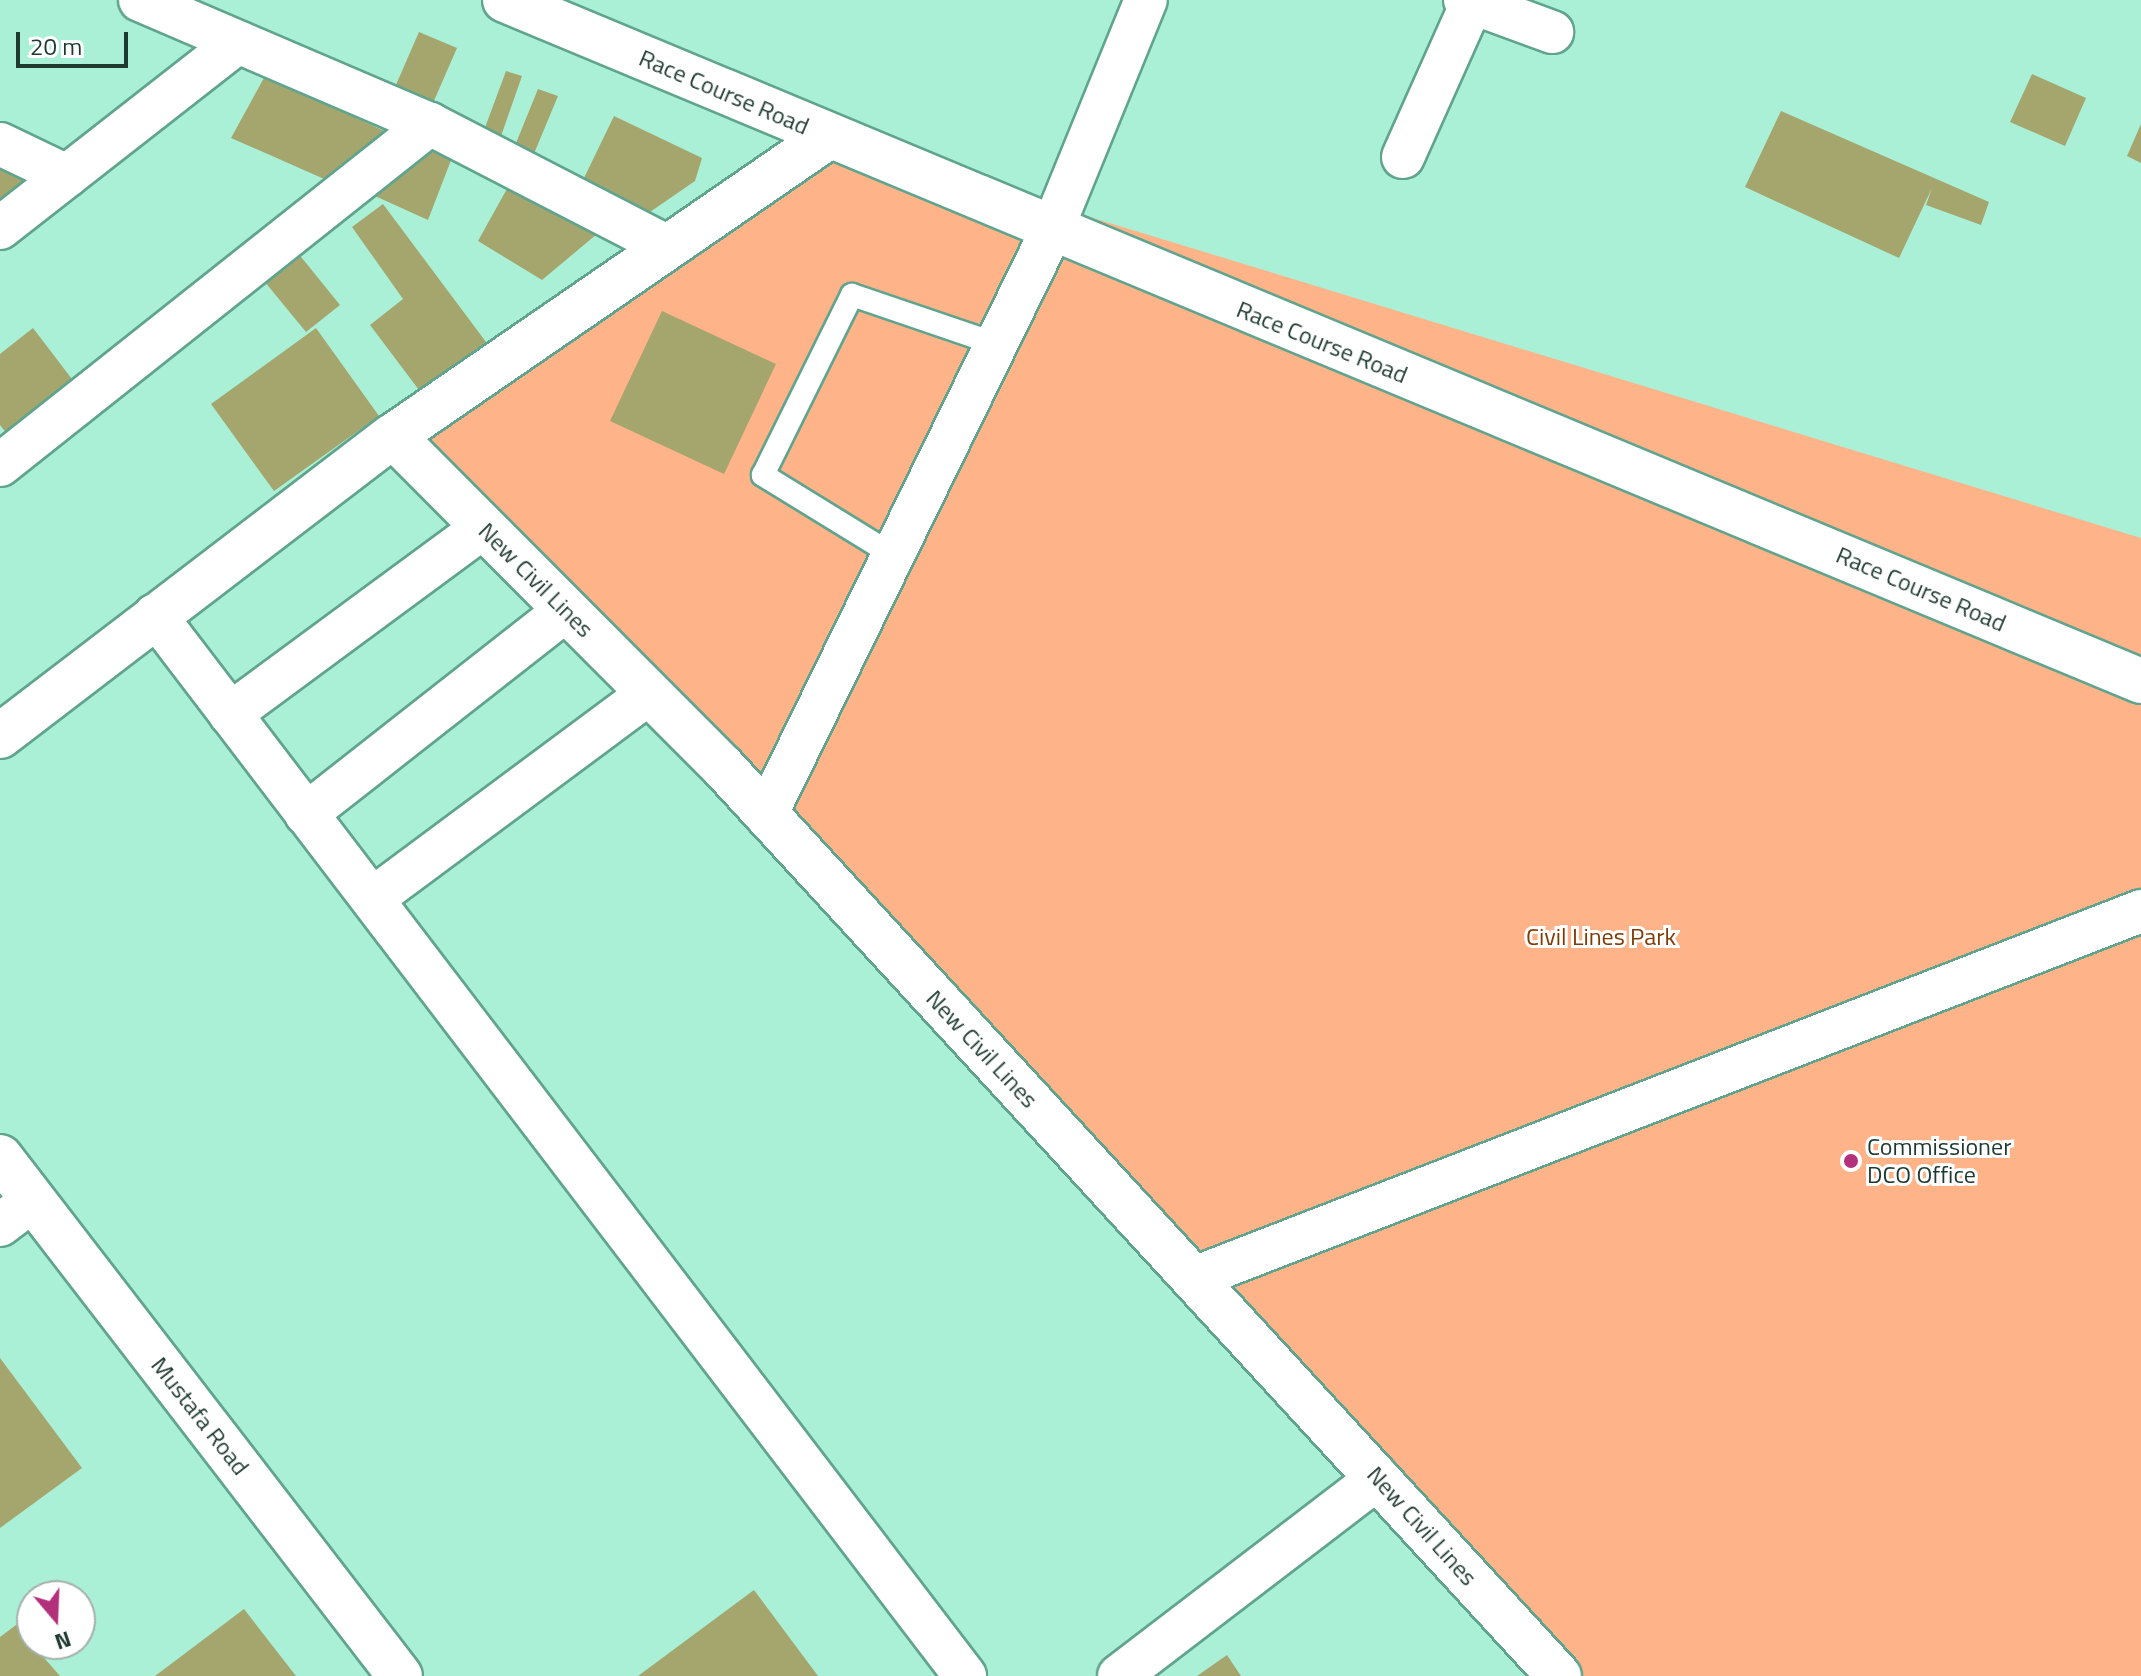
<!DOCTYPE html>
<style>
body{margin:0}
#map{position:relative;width:2141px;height:1676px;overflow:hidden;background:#aaf0d7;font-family:"Titillium Web",sans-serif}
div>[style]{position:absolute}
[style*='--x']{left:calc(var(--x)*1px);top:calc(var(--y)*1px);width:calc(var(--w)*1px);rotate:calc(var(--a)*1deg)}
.green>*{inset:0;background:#feb389}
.building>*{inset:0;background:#a4a66d}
.roads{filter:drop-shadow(2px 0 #61a48e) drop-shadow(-2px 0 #61a48e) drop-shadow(0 2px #61a48e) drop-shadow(0 -2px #61a48e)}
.lane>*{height:22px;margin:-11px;padding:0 11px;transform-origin:11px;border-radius:11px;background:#fff}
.street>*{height:42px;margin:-21px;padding:0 21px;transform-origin:21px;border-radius:21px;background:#fff}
.secondary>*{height:44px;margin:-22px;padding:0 22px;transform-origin:22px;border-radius:22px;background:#fff}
.dots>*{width:22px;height:22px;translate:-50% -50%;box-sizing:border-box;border:4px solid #fff;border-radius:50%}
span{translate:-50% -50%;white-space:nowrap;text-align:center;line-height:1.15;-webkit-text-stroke:6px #fff;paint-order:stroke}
.street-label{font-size:24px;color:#1e3a30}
.park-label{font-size:24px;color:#813b04}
.poi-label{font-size:24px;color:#1e3a30}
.left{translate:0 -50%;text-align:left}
.north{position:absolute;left:16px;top:1580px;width:80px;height:80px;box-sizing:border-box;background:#fff;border:2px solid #a5b0ac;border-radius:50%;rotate:161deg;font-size:22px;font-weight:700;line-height:32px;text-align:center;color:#1e3a30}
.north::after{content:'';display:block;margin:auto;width:28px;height:36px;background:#b3317a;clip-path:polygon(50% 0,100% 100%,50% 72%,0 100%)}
.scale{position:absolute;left:16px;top:32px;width:112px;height:36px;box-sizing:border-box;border:4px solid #1e3a30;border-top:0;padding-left:10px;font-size:24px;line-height:28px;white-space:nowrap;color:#1e3a30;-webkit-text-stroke:6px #fff;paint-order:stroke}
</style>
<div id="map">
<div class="green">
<div style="clip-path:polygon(828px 137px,2141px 538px,2141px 1676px,1555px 1676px,393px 436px)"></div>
</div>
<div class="building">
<div style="clip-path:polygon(419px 32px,457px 48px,433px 103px,395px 87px)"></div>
<div style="clip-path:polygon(506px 71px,522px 76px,500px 139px,483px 133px)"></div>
<div style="clip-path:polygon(2032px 74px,2086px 98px,2065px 146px,2010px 122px)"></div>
<div style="clip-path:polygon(265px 76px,393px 135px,331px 182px,231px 138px)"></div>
<div style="clip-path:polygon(538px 89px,558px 96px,533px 156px,514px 148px)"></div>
<div style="clip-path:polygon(1781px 111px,1989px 202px,1981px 225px,1926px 205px,1932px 188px,1899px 258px,1745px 187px)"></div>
<div style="clip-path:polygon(614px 116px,702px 158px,695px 181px,650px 212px,584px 178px)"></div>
<div style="clip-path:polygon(2141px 124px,2141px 163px,2127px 156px)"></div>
<div style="clip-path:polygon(429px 145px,453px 155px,428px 220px,364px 191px)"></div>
<div style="clip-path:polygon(0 157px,37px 173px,0 204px)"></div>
<div style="clip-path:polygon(508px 187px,597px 234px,542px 280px,478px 241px)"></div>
<div style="clip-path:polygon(383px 204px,486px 342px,419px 390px,370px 325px,403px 299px,352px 227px)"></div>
<div style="clip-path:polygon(289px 242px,340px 305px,306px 332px,255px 270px)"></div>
<div style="clip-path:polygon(662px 311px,776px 364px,724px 474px,610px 421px)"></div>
<div style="clip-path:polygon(33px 328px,78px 387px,11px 439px,0 425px,0 354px)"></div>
<div style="clip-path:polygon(316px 328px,379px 416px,274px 491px,211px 404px)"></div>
<div style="clip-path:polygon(0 1358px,82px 1468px,0 1528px)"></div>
<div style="clip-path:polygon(754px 1590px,818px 1676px,638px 1676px)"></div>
<div style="clip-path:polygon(244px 1609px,296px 1676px,155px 1676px)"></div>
<div style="clip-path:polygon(20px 1622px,32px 1644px,60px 1676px,0 1676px,0 1637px)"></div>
<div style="clip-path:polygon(1227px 1655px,1241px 1676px,1197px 1676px)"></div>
</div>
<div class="roads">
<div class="lane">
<div style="--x:893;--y:555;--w:153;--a:-148.4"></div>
<div style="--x:763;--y:475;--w:201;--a:-63.7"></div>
<div style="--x:852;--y:295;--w:152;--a:18.8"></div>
</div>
<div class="street">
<div style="--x:140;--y:0;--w:315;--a:23.2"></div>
<div style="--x:430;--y:124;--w:268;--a:27.3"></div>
<div style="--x:1465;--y:0;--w:93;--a:20.2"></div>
<div style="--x:0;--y:144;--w:74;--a:25.5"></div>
<div style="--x:1403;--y:157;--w:169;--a:-65.9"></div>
<div style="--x:0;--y:228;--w:302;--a:-38"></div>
<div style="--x:0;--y:465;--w:549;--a:-38.42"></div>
<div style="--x:155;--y:615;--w:1335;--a:52.64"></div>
<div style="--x:230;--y:714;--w:315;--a:-36.4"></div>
<div style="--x:306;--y:814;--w:330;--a:-38.1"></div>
<div style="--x:766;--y:815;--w:651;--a:-63.95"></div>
<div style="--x:1052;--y:230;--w:248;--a:-67.8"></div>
<div style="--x:372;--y:899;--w:345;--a:-36.6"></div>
<div style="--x:0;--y:1225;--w:41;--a:-37.1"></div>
<div style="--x:1194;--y:1278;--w:1016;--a:-21.18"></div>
<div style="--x:1119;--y:1676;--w:326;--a:-37.4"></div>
</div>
<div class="secondary">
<div style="--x:505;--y:0;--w:1772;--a:22.6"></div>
<div style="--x:393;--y:436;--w:467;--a:45.1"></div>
<div style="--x:723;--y:767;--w:1235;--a:47.4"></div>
<div style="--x:0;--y:736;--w:494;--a:-37.4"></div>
<div style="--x:393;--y:436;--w:528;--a:-34.5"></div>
<div style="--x:0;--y:1157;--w:655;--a:52.38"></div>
</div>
</div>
<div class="dots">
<div style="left:1851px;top:1161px;background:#b3317a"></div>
</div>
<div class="street-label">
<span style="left:724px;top:92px;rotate:23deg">Race Course Road</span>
<span style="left:1322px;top:342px;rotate:22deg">Race Course Road</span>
<span style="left:536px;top:580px;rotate:45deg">New Civil Lines</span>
<span style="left:1921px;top:589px;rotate:23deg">Race Course Road</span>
<span style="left:982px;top:1049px;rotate:47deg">New Civil Lines</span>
<span style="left:200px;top:1416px;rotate:52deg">Mustafa Road</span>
<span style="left:1422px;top:1526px;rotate:48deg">New Civil Lines</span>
</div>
<div class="park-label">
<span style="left:1601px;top:937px">Civil Lines Park</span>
</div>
<div class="poi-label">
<span class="left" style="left:1867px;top:1161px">Commissioner<br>DCO Office</span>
</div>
<div class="north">N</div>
<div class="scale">20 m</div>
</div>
